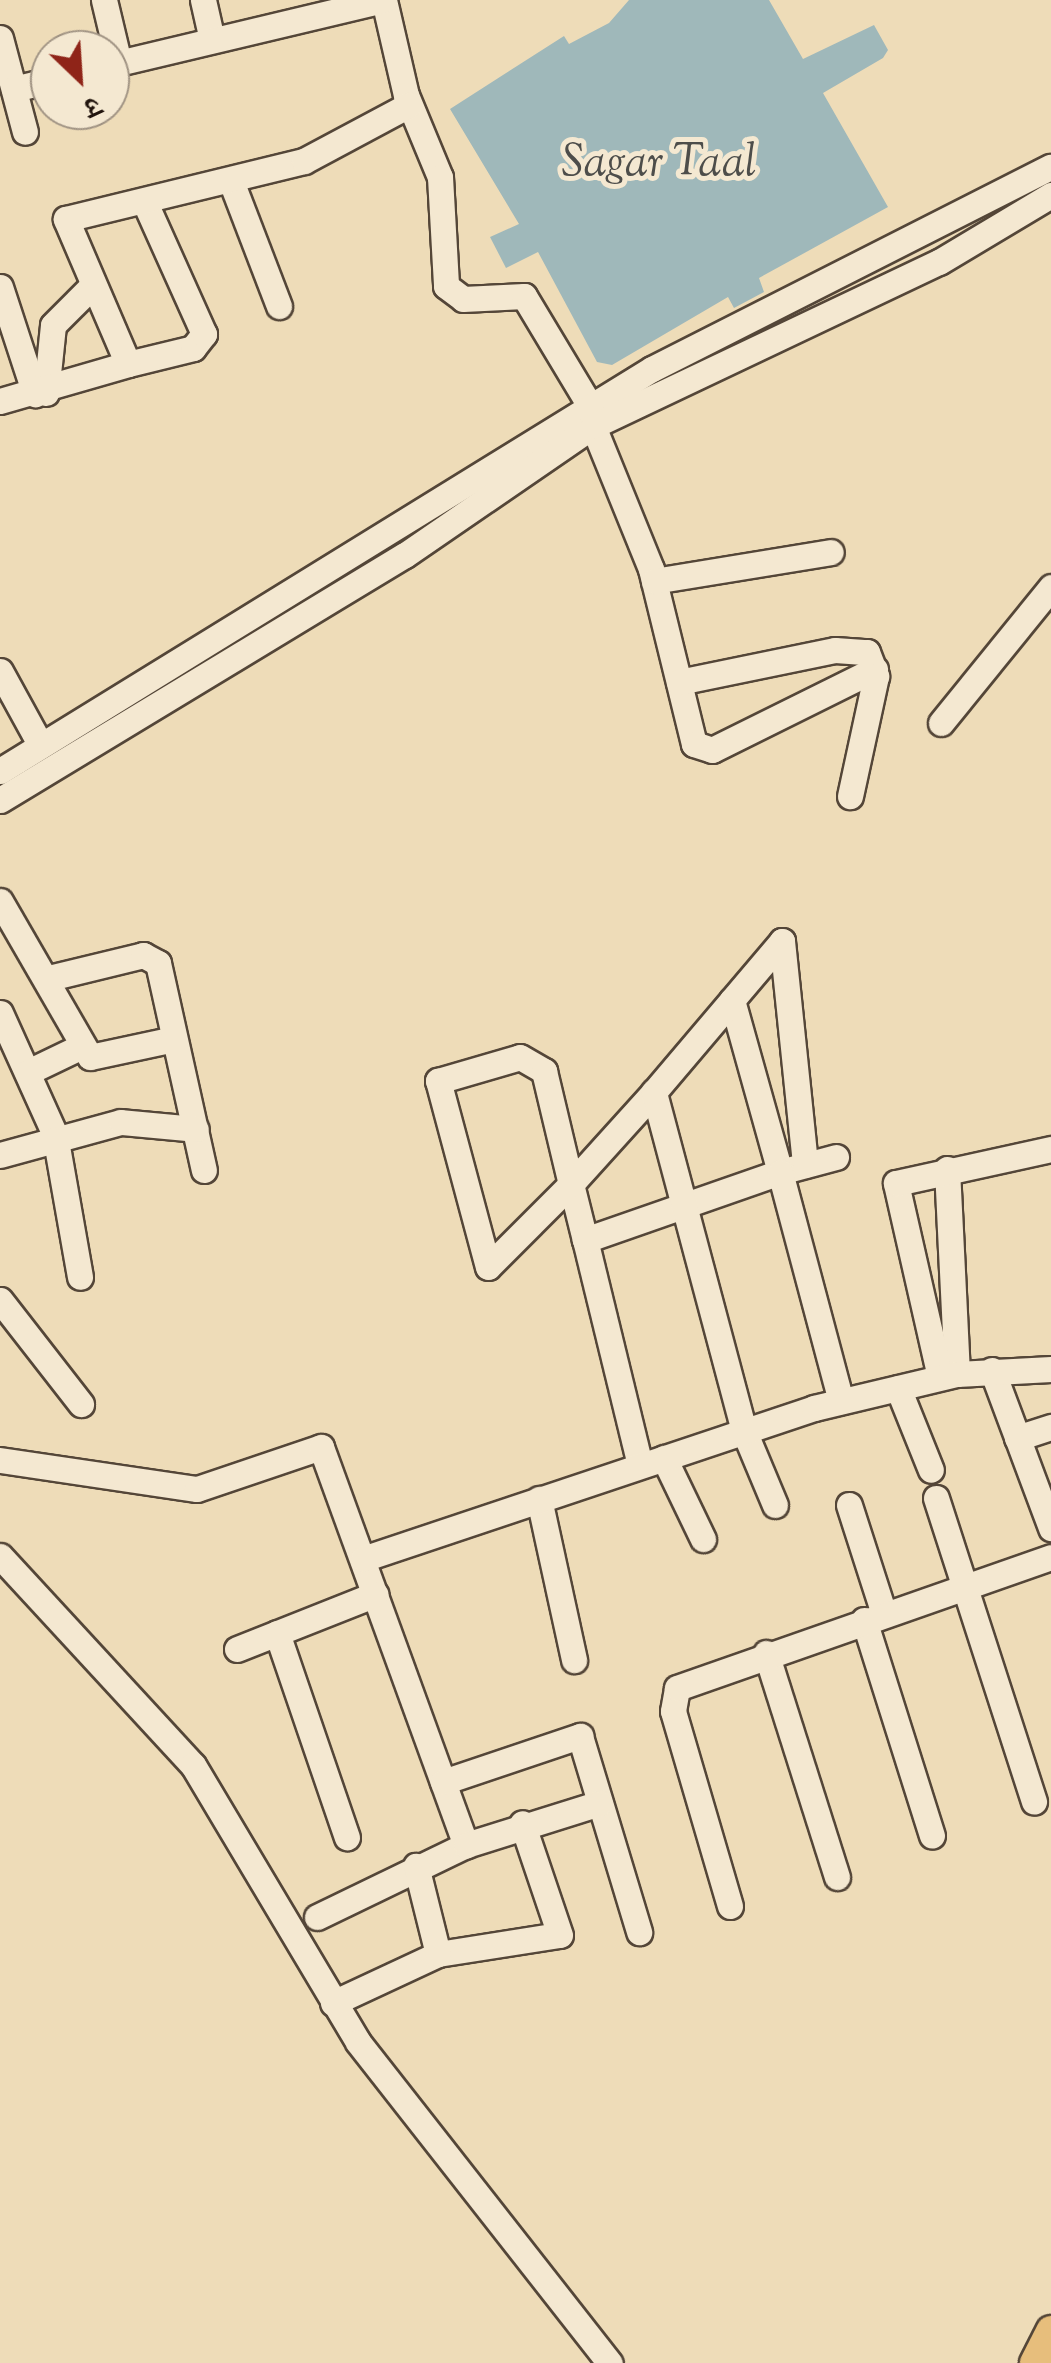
<!DOCTYPE html>
<meta charset="utf-8">
<style>
body{margin:0}
#map{position:relative;width:1051px;height:2363px;overflow:hidden;background:#eedcb8;font-family:"Sorts Mill Goudy","Noto Serif Devanagari",serif}
div>[style]{position:absolute}
[style*='--x']{left:calc(var(--x)*1px);top:calc(var(--y)*1px);width:calc(var(--w)*1px);rotate:calc(var(--a)*1deg)}
.water>*{inset:0;background:#9fb8ba}
.roads{filter:drop-shadow(2px 0 #544638) drop-shadow(-2px 0 #544638) drop-shadow(0 2px #544638) drop-shadow(0 -2px #544638)}
.minor>*{height:25px;margin:-12.5px;padding:0 12.5px;transform-origin:12.5px;border-radius:12.5px;background:#f4e8d1}
.major>*{height:30px;margin:-15px;padding:0 15px;transform-origin:15px;border-radius:15px;background:#e7be7c}
span{translate:-50% -50%;white-space:nowrap;text-align:center;line-height:1.15;-webkit-text-stroke:10px #f4e8d1;paint-order:stroke}
.water-label{font-size:45px;color:#4d4d4a;font-style:italic}
.north{position:absolute;left:30px;top:30px;width:100px;height:100px;box-sizing:border-box;background:#f4e8d1;border:2px solid #a09383;border-radius:50%;rotate:155deg;font-size:28px;font-weight:700;line-height:40px;text-align:center;color:#21140d}
.north::after{content:'';display:block;margin:auto;width:35px;height:45px;background:#8f2418;clip-path:polygon(50% 0,100% 100%,50% 72%,0 100%)}
</style>
<div id="map">
<div class="water">
<div style="clip-path:polygon(629px 0,769px 0,803px 59px,874px 25px,888px 50px,883px 58px,823px 93px,888px 207px,759px 278px,764px 292px,734px 308px,728px 297px,612px 365px,597px 362px,538px 252px,506px 268px,490px 237px,519px 224px,450px 109px,564px 36px,569px 44px,609px 23px)"></div>
</div>
<div class="roads">
<div class="minor">
<div style="--x:104;--y:0;--w:65;--a:76.6"></div>
<div style="--x:203;--y:0;--w:41;--a:77.3"></div>
<div style="--x:384;--y:0;--w:98;--a:77"></div>
<div style="--x:406;--y:95;--w:89;--a:67.5"></div>
<div style="--x:440;--y:177;--w:109;--a:86.8"></div>
<div style="--x:446;--y:286;--w:21;--a:37"></div>
<div style="--x:463;--y:299;--w:61;--a:-2.8"></div>
<div style="--x:524;--y:296;--w:128;--a:59"></div>
<div style="--x:0;--y:38;--w:97;--a:75.1"></div>
<div style="--x:110;--y:65;--w:281;--a:-13.4"></div>
<div style="--x:14;--y:89;--w:37;--a:-14"></div>
<div style="--x:231;--y:181;--w:134;--a:69"></div>
<div style="--x:0;--y:287;--w:113;--a:71.9"></div>
<div style="--x:128;--y:364;--w:67;--a:-13.8"></div>
<div style="--x:193;--y:348;--w:18;--a:-52"></div>
<div style="--x:204;--y:334;--w:141;--a:-114.2"></div>
<div style="--x:46;--y:393;--w:68;--a:-84.1"></div>
<div style="--x:53;--y:325;--w:55;--a:-45"></div>
<div style="--x:0;--y:401;--w:133;--a:-16.1"></div>
<div style="--x:128;--y:364;--w:158;--a:-113.2"></div>
<div style="--x:66;--y:219;--w:245;--a:-13.7"></div>
<div style="--x:304;--y:161;--w:119;--a:-28.1"></div>
<div style="--x:593;--y:426;--w:154;--a:67.9"></div>
<div style="--x:651;--y:569;--w:180;--a:76.2"></div>
<div style="--x:694;--y:744;--w:19;--a:18"></div>
<div style="--x:712;--y:750;--w:182;--a:-26.4"></div>
<div style="--x:654;--y:581;--w:179;--a:-9.3"></div>
<div style="--x:0;--y:671;--w:83;--a:61.3"></div>
<div style="--x:679;--y:682;--w:159;--a:-11.6"></div>
<div style="--x:835;--y:650;--w:32;--a:4"></div>
<div style="--x:867;--y:652;--w:26;--a:69"></div>
<div style="--x:876;--y:676;--w:123;--a:102.2"></div>
<div style="--x:941;--y:723;--w:175;--a:-51"></div>
<div style="--x:0;--y:771;--w:766;--a:-31.66"></div>
<div style="--x:652;--y:369;--w:447;--a:-26.9"></div>
<div style="--x:0;--y:800;--w:473;--a:-31.2"></div>
<div style="--x:405;--y:555;--w:228;--a:-34.5"></div>
<div style="--x:593;--y:426;--w:383;--a:-25.4"></div>
<div style="--x:939;--y:262;--w:131;--a:-30.9"></div>
<div style="--x:0;--y:901;--w:180;--a:60"></div>
<div style="--x:90;--y:1057;--w:86;--a:-12.1"></div>
<div style="--x:49;--y:978;--w:97;--a:-13.7"></div>
<div style="--x:143;--y:955;--w:17;--a:28"></div>
<div style="--x:158;--y:963;--w:212;--a:77.5"></div>
<div style="--x:732;--y:1000;--w:179;--a:74.4"></div>
<div style="--x:780;--y:1172;--w:58;--a:-15"></div>
<div style="--x:0;--y:1013;--w:134;--a:65.7"></div>
<div style="--x:55;--y:1135;--w:144;--a:80"></div>
<div style="--x:520;--y:1057;--w:28;--a:30"></div>
<div style="--x:544;--y:1071;--w:116;--a:76.6"></div>
<div style="--x:571;--y:1184;--w:117;--a:135"></div>
<div style="--x:488;--y:1267;--w:193;--a:-105"></div>
<div style="--x:438;--y:1081;--w:85;--a:-16.3"></div>
<div style="--x:28;--y:1072;--w:60;--a:-25.7"></div>
<div style="--x:0;--y:1155;--w:125;--a:-15.3"></div>
<div style="--x:121;--y:1122;--w:75;--a:5.3"></div>
<div style="--x:947;--y:1169;--w:205;--a:87.2"></div>
<div style="--x:585;--y:1240;--w:58;--a:-104"></div>
<div style="--x:571;--y:1184;--w:124;--a:-47.9"></div>
<div style="--x:0;--y:1300;--w:132;--a:52.1"></div>
<div style="--x:992;--y:1370;--w:169;--a:69.5"></div>
<div style="--x:940;--y:1377;--w:199;--a:-102.8"></div>
<div style="--x:896;--y:1183;--w:159;--a:-12.4"></div>
<div style="--x:898;--y:1388;--w:88;--a:68.1"></div>
<div style="--x:1017;--y:1438;--w:36;--a:-18"></div>
<div style="--x:664;--y:1458;--w:90;--a:64.3"></div>
<div style="--x:0;--y:1460;--w:199;--a:8.4"></div>
<div style="--x:197;--y:1489;--w:131;--a:-18.7"></div>
<div style="--x:321;--y:1447;--w:424;--a:70"></div>
<div style="--x:640;--y:1465;--w:232;--a:-103.7"></div>
<div style="--x:585;--y:1240;--w:207;--a:-19.2"></div>
<div style="--x:780;--y:1172;--w:237;--a:75.1"></div>
<div style="--x:936;--y:1498;--w:319;--a:72.1"></div>
<div style="--x:539;--y:1499;--w:165;--a:77.7"></div>
<div style="--x:775;--y:1505;--w:80;--a:-112.7"></div>
<div style="--x:744;--y:1431;--w:351;--a:-104.9"></div>
<div style="--x:654;--y:1092;--w:198;--a:-49.7"></div>
<div style="--x:782;--y:941;--w:225;--a:84.1"></div>
<div style="--x:849;--y:1505;--w:114;--a:72.2"></div>
<div style="--x:0;--y:1556;--w:284;--a:47.3"></div>
<div style="--x:193;--y:1765;--w:322;--a:59.2"></div>
<div style="--x:358;--y:2042;--w:408;--a:51.9"></div>
<div style="--x:363;--y:1559;--w:476;--a:-18.5"></div>
<div style="--x:814;--y:1408;--w:147;--a:-13.4"></div>
<div style="--x:957;--y:1374;--w:94;--a:-3"></div>
<div style="--x:864;--y:1620;--w:226;--a:72.5"></div>
<div style="--x:277;--y:1633;--w:216;--a:71.1"></div>
<div style="--x:237;--y:1649;--w:149;--a:-21.6"></div>
<div style="--x:766;--y:1653;--w:235;--a:72.4"></div>
<div style="--x:443;--y:1782;--w:145;--a:-18.6"></div>
<div style="--x:580;--y:1736;--w:205;--a:73.2"></div>
<div style="--x:730;--y:1906;--w:203;--a:-106.3"></div>
<div style="--x:673;--y:1711;--w:23;--a:-80"></div>
<div style="--x:677;--y:1688;--w:396;--a:-19.3"></div>
<div style="--x:317;--y:1917;--w:165;--a:-25.8"></div>
<div style="--x:466;--y:1845;--w:140;--a:-17.4"></div>
<div style="--x:438;--y:1954;--w:123;--a:-8.9"></div>
<div style="--x:560;--y:1935;--w:118;--a:-108.7"></div>
<div style="--x:333;--y:2003;--w:116;--a:-25"></div>
<div style="--x:438;--y:1954;--w:91;--a:-104"></div>
</div>
<div class="major">
<div style="--x:1035;--y:2363;--w:36;--a:-63"></div>
</div>
</div>
<div class="water-label">
<span style="left:659px;top:165px">Sagar Taal</span>
</div>
<div class="north">उ</div>
</div>
